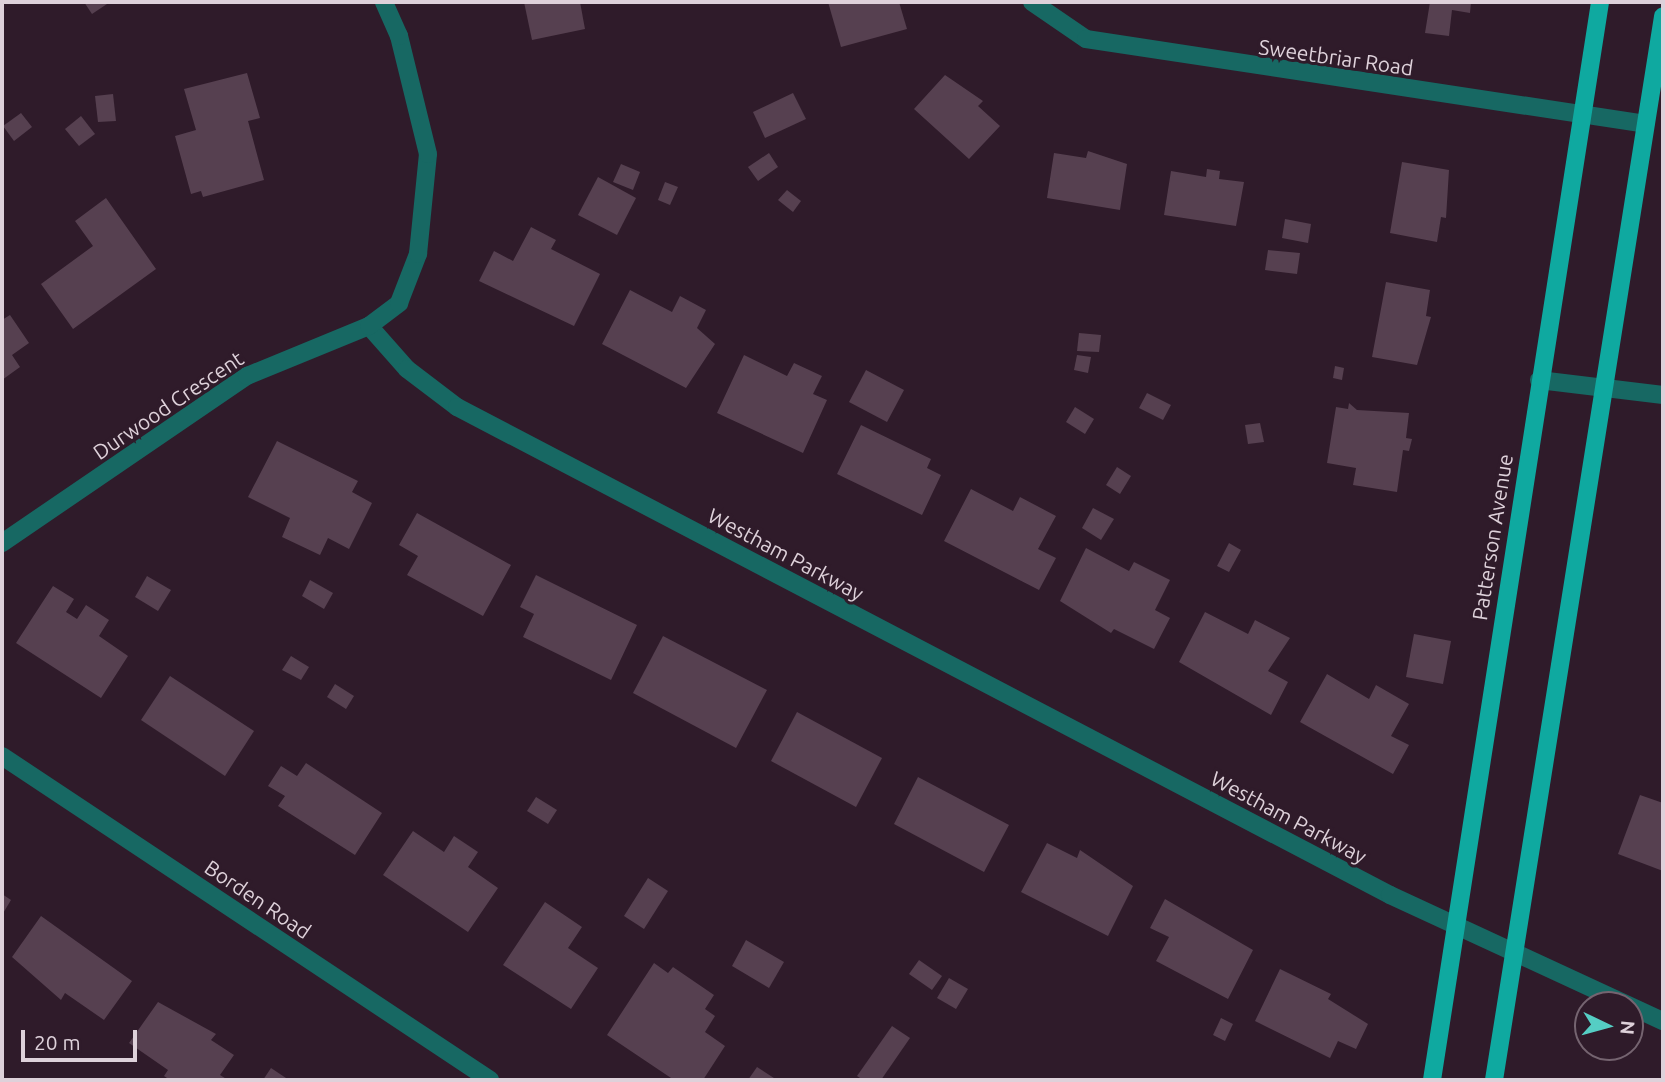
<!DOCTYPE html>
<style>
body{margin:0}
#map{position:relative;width:1665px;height:1082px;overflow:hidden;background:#2f1b2a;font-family:Ubuntu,sans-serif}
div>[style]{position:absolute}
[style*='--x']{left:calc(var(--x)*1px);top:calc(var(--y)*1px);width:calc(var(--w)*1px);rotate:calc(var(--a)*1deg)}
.building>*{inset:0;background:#564050}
.minor>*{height:18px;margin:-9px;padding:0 9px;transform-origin:9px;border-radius:9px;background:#176863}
.major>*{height:18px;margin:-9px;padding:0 9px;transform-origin:9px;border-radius:9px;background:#0fa9a0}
span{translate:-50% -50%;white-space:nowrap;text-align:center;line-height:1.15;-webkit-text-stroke:6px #2f1b2a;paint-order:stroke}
.street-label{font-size:21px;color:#ded1da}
.frame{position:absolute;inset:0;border:4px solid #ded1da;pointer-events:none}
.north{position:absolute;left:1574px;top:991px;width:70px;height:70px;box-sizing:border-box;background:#2f1b2a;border:2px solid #756470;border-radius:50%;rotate:95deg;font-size:19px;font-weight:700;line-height:28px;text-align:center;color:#ded1da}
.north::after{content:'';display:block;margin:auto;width:24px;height:32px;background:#55cec4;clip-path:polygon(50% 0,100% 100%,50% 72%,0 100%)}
.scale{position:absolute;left:21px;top:1030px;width:116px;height:32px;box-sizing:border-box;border:4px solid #ded1da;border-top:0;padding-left:9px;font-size:21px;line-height:24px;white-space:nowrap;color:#ded1da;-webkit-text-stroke:5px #2f1b2a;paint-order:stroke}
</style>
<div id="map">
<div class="building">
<div style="clip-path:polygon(84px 2px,110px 2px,92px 14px)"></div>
<div style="clip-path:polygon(524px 2px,580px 2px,585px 29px,532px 40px)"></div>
<div style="clip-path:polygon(828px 2px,899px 2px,907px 29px,841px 47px)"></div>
<div style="clip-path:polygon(1430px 2px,1471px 2px,1470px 13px,1452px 10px,1449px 36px,1425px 33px)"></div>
<div style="clip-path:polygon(247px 73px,260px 118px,248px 121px,264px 180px,203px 197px,201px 191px,191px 194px,175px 136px,196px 130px,184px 89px)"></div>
<div style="clip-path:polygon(945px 75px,983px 101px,978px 106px,1000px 126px,969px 159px,914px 109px)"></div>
<div style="clip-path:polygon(793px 93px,806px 119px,765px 138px,753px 112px)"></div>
<div style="clip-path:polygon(113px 94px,116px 121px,98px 122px,95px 96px)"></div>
<div style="clip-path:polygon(21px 113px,32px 127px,14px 141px,3px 126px)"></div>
<div style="clip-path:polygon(81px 116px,95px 134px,79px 146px,65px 129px)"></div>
<div style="clip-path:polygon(1088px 151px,1127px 164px,1120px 210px,1047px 198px,1054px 153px,1086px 158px)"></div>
<div style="clip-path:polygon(769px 153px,778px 167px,758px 181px,748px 167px)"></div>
<div style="clip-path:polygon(1402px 162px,1449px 170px,1446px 218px,1441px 217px,1437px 242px,1390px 233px)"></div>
<div style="clip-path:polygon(621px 164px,640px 172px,633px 190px,613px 182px)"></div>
<div style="clip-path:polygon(1207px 169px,1220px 171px,1219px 179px,1244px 182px,1236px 226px,1164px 215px,1171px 171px,1206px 177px)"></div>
<div style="clip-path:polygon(598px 177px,636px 198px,617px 235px,578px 215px)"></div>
<div style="clip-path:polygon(665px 182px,678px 187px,670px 205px,658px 200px)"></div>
<div style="clip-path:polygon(787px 190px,801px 201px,793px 212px,778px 200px)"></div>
<div style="clip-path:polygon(106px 198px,156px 269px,73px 329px,41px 284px,93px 246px,75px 221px)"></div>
<div style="clip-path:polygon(1285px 219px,1311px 224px,1308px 243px,1282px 238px)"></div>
<div style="clip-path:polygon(531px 227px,556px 240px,551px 249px,600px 274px,574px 326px,479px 281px,494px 251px,513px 261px)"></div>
<div style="clip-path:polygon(1268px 250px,1300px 253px,1297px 274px,1265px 270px)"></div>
<div style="clip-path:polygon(1386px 282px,1430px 290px,1426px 316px,1431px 317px,1417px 365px,1372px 357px)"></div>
<div style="clip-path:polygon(630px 290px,672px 312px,680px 296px,706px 310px,697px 328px,715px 344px,686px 388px,602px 344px)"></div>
<div style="clip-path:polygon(10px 315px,29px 343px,12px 355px,20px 367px,2px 380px,2px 320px)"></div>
<div style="clip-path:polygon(1079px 333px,1101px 335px,1099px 352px,1077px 351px)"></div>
<div style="clip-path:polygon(744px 355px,787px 376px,794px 363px,822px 376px,813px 394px,827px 400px,803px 453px,717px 413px)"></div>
<div style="clip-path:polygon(1077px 355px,1091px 357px,1088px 373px,1074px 370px)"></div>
<div style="clip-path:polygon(1335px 366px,1344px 368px,1342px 380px,1333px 378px)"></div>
<div style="clip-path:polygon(866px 370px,904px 390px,887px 422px,849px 402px)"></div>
<div style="clip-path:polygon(1147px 393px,1171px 405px,1163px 420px,1139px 408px)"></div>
<div style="clip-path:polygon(1349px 403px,1357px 410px,1409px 413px,1406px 438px,1412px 439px,1409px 451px,1403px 450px,1397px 492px,1353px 485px,1356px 468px,1327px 463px,1336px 407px,1348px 409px)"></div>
<div style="clip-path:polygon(1075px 407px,1094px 419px,1085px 434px,1066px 422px)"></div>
<div style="clip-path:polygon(1260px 423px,1264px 442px,1248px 444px,1245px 425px)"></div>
<div style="clip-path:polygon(861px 425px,931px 459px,927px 468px,941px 475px,922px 515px,837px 474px)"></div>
<div style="clip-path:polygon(277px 441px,358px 481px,352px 492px,372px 503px,349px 549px,328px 538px,320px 555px,282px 537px,290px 518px,248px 497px)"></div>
<div style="clip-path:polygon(1117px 467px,1131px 476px,1120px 494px,1106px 485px)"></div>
<div style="clip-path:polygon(971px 489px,1013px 511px,1020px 497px,1056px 516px,1038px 549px,1056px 558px,1039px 590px,944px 541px)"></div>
<div style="clip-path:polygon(1093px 508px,1114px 519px,1101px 540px,1082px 528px)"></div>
<div style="clip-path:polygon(417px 513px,511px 565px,483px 616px,407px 575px,418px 556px,399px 545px)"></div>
<div style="clip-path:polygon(1229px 543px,1241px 550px,1229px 572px,1217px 566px)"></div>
<div style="clip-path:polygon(1086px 548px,1129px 571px,1134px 562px,1170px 580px,1155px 610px,1170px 618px,1154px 649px,1114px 629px,1111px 633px,1060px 601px)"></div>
<div style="clip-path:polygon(536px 575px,637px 625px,611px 680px,523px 637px,534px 614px,520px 607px)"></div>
<div style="clip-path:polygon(147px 576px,171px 590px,158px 611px,135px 597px)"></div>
<div style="clip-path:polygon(310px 580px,333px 593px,324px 609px,302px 596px)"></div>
<div style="clip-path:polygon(53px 586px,74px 599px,66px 612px,77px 619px,86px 605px,109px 620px,99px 636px,128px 656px,101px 698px,16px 643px)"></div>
<div style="clip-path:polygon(1205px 612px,1248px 634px,1255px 620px,1290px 638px,1268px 671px,1288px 682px,1271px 715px,1179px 662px)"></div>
<div style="clip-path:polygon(1414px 634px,1451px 641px,1443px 684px,1406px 677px)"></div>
<div style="clip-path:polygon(663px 636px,767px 690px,736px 748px,633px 693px)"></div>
<div style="clip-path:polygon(291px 656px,309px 667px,301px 680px,282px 670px)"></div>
<div style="clip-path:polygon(1327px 674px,1369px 699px,1376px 685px,1409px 704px,1391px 736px,1409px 745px,1393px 774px,1300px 722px)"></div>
<div style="clip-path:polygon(170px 676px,254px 731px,225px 776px,141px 720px)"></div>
<div style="clip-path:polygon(335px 684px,354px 696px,346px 709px,327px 697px)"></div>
<div style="clip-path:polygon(797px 712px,882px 758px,856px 807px,771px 761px)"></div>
<div style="clip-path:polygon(306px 763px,382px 813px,355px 855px,278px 806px,285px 796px,268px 786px,281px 766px,297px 776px)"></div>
<div style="clip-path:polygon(918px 777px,1009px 825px,984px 872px,894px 824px)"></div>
<div style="clip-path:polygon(1640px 795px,1663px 803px,1663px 871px,1618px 854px)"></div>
<div style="clip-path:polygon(536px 797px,557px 810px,548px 824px,527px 811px)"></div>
<div style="clip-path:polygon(413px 831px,444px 852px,454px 836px,478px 852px,468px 867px,498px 888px,468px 932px,383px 875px)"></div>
<div style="clip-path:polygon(1047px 843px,1077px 858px,1080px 850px,1133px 886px,1108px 936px,1021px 892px)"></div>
<div style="clip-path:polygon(648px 878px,668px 891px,644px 929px,624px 916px)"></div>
<div style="clip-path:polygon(2px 894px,11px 900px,2px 915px)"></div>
<div style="clip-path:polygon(1165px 899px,1253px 950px,1228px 999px,1156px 961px,1169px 937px,1150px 928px)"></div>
<div style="clip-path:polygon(545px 902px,582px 927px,568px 948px,598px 968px,571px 1009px,503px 965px)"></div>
<div style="clip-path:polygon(41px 916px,132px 981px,104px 1020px,65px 993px,61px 1000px,12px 957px)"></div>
<div style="clip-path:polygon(746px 940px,784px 962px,769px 988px,732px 966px)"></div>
<div style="clip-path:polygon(919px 960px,942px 976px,932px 990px,909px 974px)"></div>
<div style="clip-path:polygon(654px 963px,668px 973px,673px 967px,714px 995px,705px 1009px,715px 1016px,705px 1032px,725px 1046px,703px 1080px,674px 1080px,607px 1035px)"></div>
<div style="clip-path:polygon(1280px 969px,1331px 994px,1328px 999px,1368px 1024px,1356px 1049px,1338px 1041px,1330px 1058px,1255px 1021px)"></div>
<div style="clip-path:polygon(949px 978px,968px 989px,956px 1009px,937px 998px)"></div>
<div style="clip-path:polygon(158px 1002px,216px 1034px,211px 1040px,234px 1055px,220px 1075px,228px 1080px,170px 1080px,164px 1076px,168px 1070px,129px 1043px)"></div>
<div style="clip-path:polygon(1221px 1018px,1233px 1024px,1225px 1041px,1213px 1035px)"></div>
<div style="clip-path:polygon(892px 1026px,910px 1038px,881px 1080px,863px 1080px,857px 1076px)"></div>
<div style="clip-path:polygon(757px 1067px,777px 1080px,748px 1080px)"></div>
<div style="clip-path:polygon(271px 1068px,289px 1080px,263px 1080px)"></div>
</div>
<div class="minor">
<div style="--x:1032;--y:2;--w:65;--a:34.4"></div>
<div style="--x:1086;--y:39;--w:566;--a:8.63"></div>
<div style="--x:369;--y:326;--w:57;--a:48.5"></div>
<div style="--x:407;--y:369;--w:63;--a:37.2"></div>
<div style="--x:457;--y:407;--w:1053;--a:27.61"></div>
<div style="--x:1390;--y:895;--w:301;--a:24.8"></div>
<div style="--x:1539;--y:380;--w:125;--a:6.9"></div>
<div style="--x:2;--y:543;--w:297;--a:-34.3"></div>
<div style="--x:247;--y:376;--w:132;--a:-22.3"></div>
<div style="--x:369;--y:326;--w:38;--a:-37"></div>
<div style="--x:399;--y:303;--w:53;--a:-68.8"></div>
<div style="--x:418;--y:254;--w:100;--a:-84.3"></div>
<div style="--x:428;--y:154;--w:122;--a:-103.8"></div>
<div style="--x:399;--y:36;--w:37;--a:-114"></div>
<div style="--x:2;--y:756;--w:586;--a:33.58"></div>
</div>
<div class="major">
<div style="--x:1432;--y:1080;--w:1091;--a:-81.14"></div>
<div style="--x:1494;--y:1080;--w:1077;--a:-80.97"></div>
</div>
<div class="street-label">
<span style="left:1336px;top:57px;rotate:8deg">Sweetbriar Road</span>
<span style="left:168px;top:405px;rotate:-34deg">Durwood Crescent</span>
<span style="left:1492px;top:537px;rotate:-81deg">Patterson Avenue</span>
<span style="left:786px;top:554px;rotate:28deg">Westham Parkway</span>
<span style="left:1289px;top:817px;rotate:28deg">Westham Parkway</span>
<span style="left:258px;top:899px;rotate:34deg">Borden Road</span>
</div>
<div class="frame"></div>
<div class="north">N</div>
<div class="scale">20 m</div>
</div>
